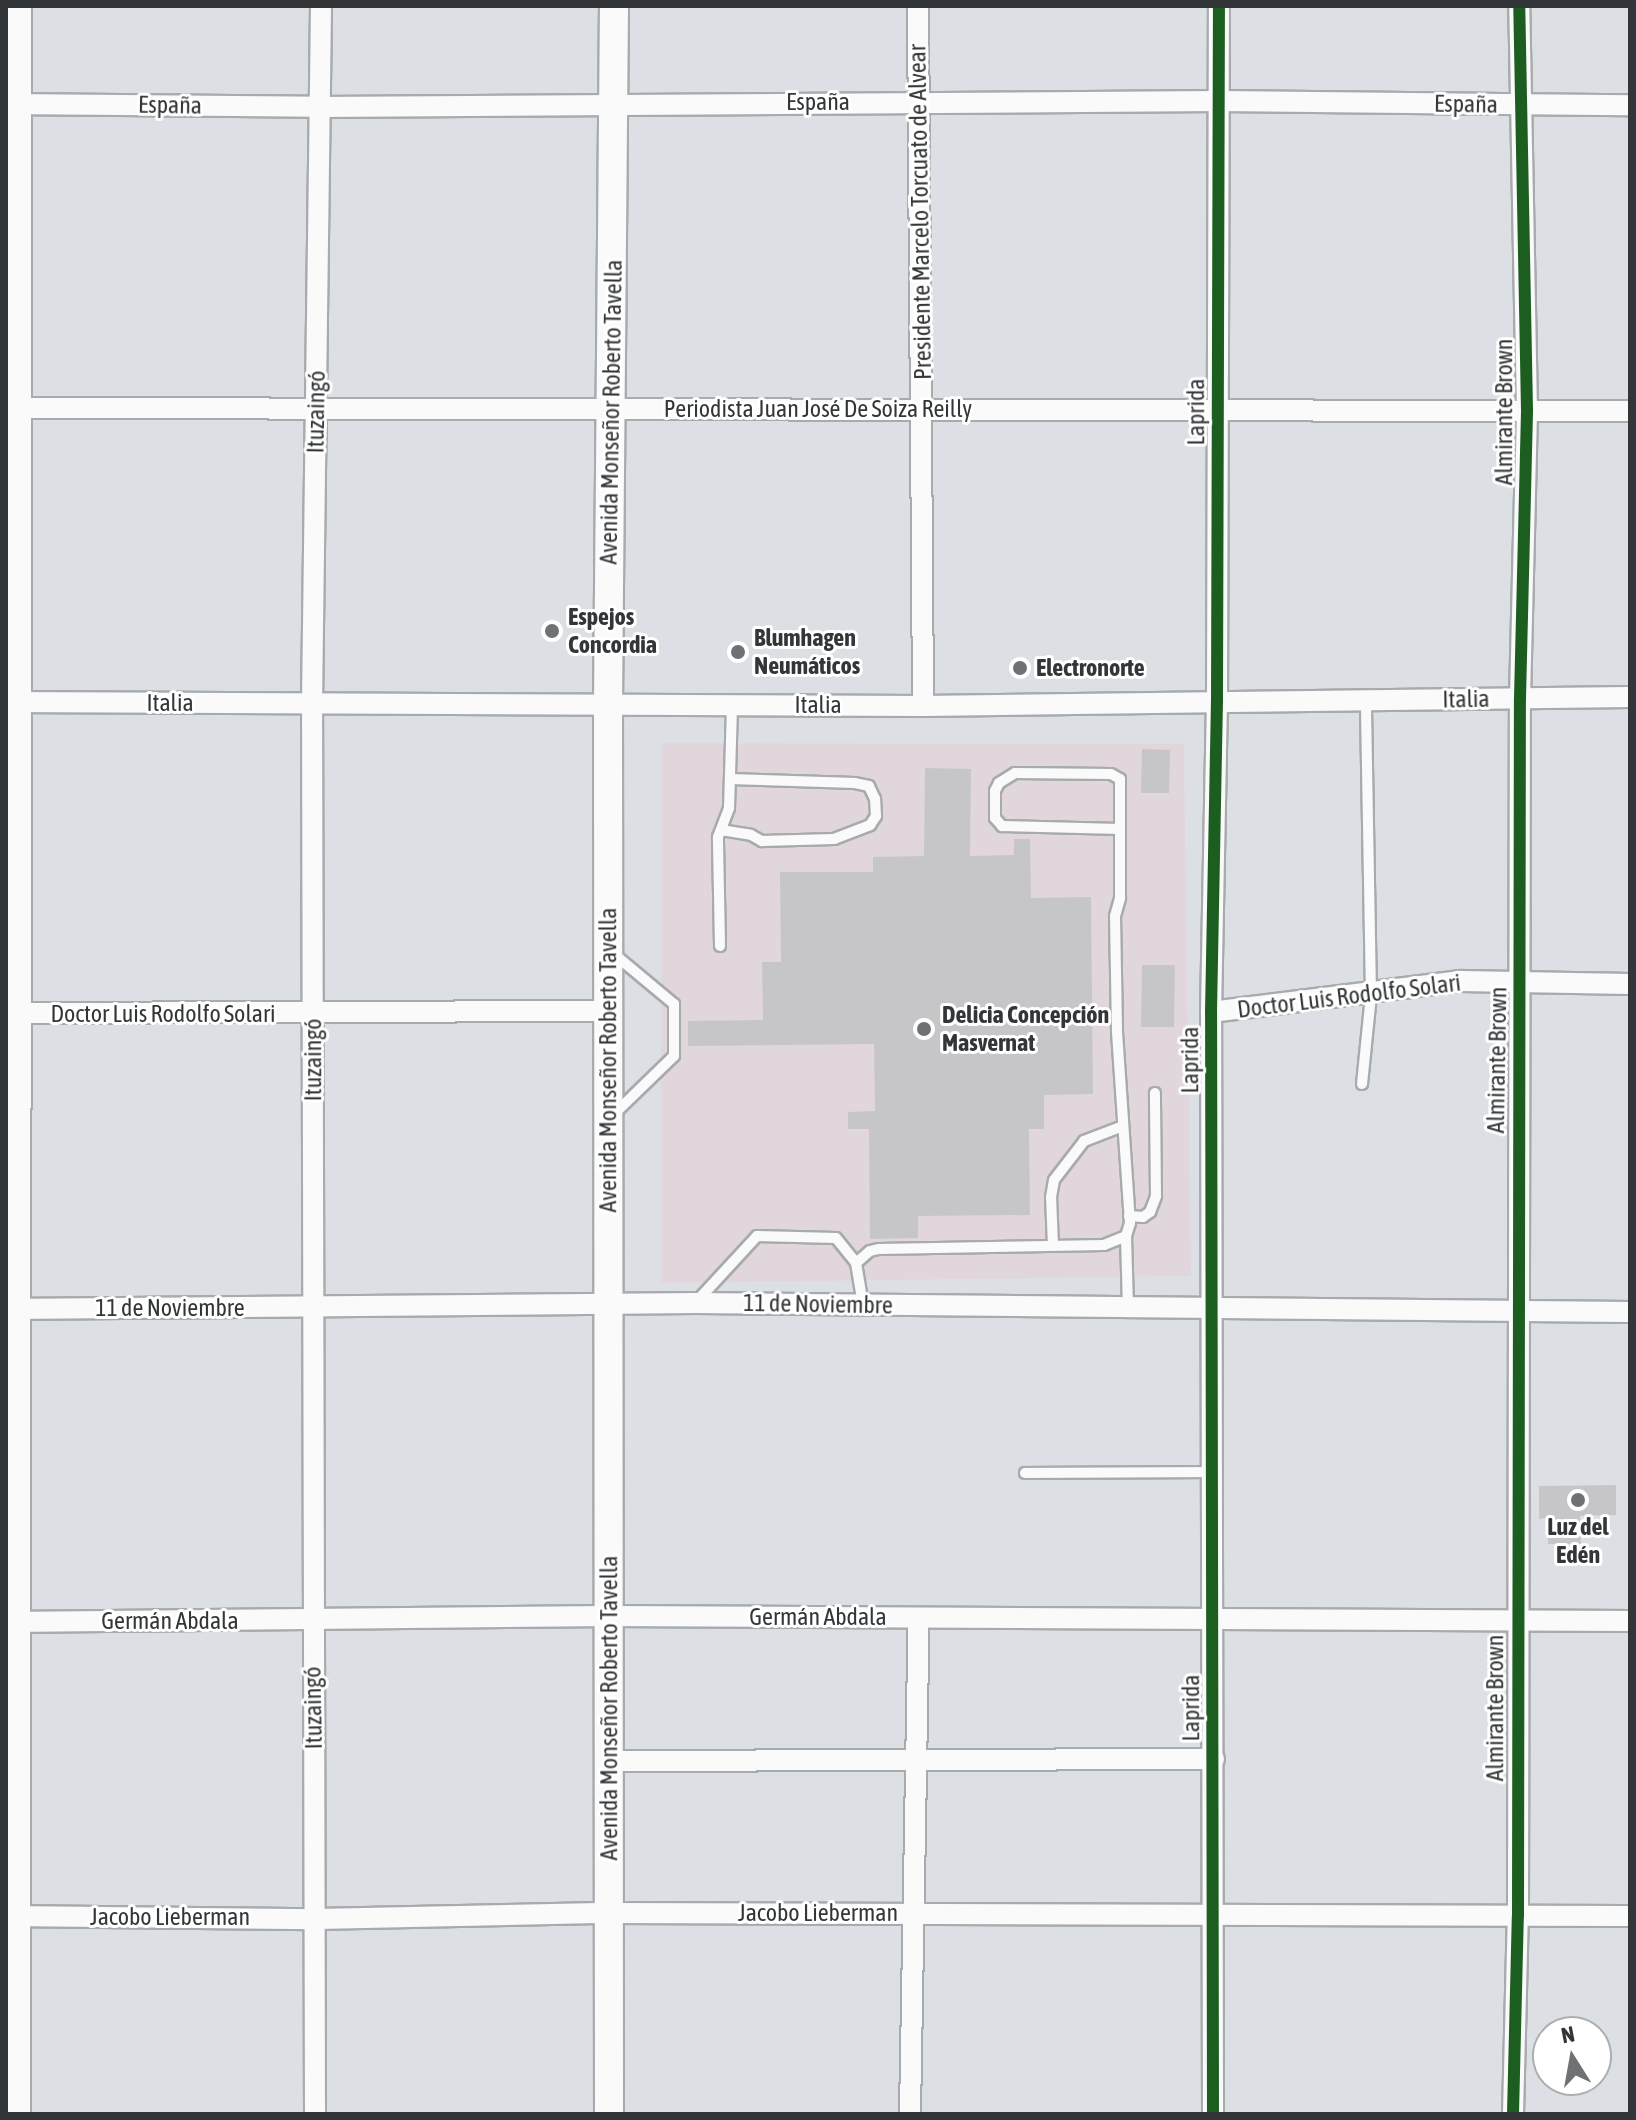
<!DOCTYPE html>
<meta charset="utf-8">
<style>
body{margin:0}
#map{position:relative;width:1636px;height:2120px;overflow:hidden;background:#dce0e4;font-family:"Asap Condensed",sans-serif}
div>[style]{position:absolute}
[style*='--x']{left:calc(var(--x)*1px);top:calc(var(--y)*1px);width:calc(var(--w)*1px);rotate:calc(var(--a)*1deg)}
.medical>*{inset:0;background:#e2d6dd}
.building>*{inset:0;background:#c6c6c8}
.roads{filter:drop-shadow(2px 0 #a8abae) drop-shadow(-2px 0 #a8abae) drop-shadow(0 2px #a8abae) drop-shadow(0 -2px #a8abae)}
.lane>*{height:10px;margin:-5px;padding:0 5px;transform-origin:5px;border-radius:5px;background:#fafafb}
.street>*{height:20px;margin:-10px;padding:0 10px;transform-origin:10px;border-radius:10px;background:#fafafb}
.secondary>*{height:28px;margin:-14px;padding:0 14px;transform-origin:14px;border-radius:14px;background:#fafafb}
.cycleway>*{height:12px;margin:-6px;padding:0 6px;transform-origin:6px;border-radius:6px;background:#1b5e20}
.dots>*{width:22px;height:22px;translate:-50% -50%;box-sizing:border-box;border:4px solid #fff;border-radius:50%}
span{translate:-50% -50%;white-space:nowrap;text-align:center;line-height:1.15;-webkit-text-stroke:6px #fff;paint-order:stroke}
.street-label{font-size:24px;color:#333638}
.poi-label{font-size:24px;color:#333638;font-weight:700}
.left{translate:0 -50%;text-align:left}
.frame{position:absolute;inset:0;border:8px solid #333638;pointer-events:none}
.north{position:absolute;left:1532px;top:2016px;width:80px;height:80px;box-sizing:border-box;background:#fff;border:2px solid #adafaf;border-radius:50%;rotate:349deg;font-size:22px;font-weight:700;line-height:32px;text-align:center;color:#333638}
.north::after{content:'';display:block;margin:auto;width:28px;height:36px;background:#6e7274;clip-path:polygon(50% 0,100% 100%,50% 72%,0 100%)}
</style>
<div id="map">
<div class="medical">
<div style="clip-path:polygon(661px 743px,1184px 744px,1191px 1276px,661px 1283px)"></div>
</div>
<div class="building">
<div style="clip-path:polygon(1142px 749px,1170px 750px,1169px 793px,1141px 793px)"></div>
<div style="clip-path:polygon(925px 768px,971px 769px,970px 856px,1014px 855px,1014px 839px,1030px 839px,1031px 898px,1091px 897px,1093px 1094px,1044px 1095px,1044px 1129px,1029px 1129px,1030px 1215px,918px 1216px,918px 1238px,870px 1239px,869px 1129px,848px 1129px,848px 1112px,875px 1111px,874px 1044px,688px 1046px,688px 1021px,763px 1020px,762px 962px,781px 962px,780px 872px,873px 872px,873px 857px,924px 856px)"></div>
<div style="clip-path:polygon(1142px 965px,1175px 965px,1174px 1027px,1141px 1027px)"></div>
<div style="clip-path:polygon(1616px 1485px,1616px 1515px,1580px 1516px,1581px 1544px,1548px 1544px,1547px 1518px,1539px 1519px,1539px 1486px)"></div>
</div>
<div class="roads">
<div class="lane">
<div style="--x:721;--y:830;--w:30;--a:9"></div>
<div style="--x:751;--y:835;--w:13;--a:29"></div>
<div style="--x:762;--y:841;--w:72;--a:-1.6"></div>
<div style="--x:834;--y:839;--w:39;--a:-21"></div>
<div style="--x:870;--y:825;--w:11;--a:-56"></div>
<div style="--x:876;--y:816;--w:17;--a:-93"></div>
<div style="--x:875;--y:799;--w:14;--a:-115"></div>
<div style="--x:869;--y:786;--w:14;--a:-168"></div>
<div style="--x:855;--y:783;--w:125;--a:-178.2"></div>
<div style="--x:720;--y:946;--w:109;--a:-91.1"></div>
<div style="--x:718;--y:837;--w:31;--a:-69"></div>
<div style="--x:729;--y:808;--w:103;--a:-88.3"></div>
<div style="--x:1362;--y:1084;--w:89;--a:-84.2"></div>
<div style="--x:1371;--y:995;--w:295;--a:-91"></div>
<div style="--x:612;--y:1116;--w:86;--a:-44.1"></div>
<div style="--x:674;--y:1056;--w:52;--a:-90"></div>
<div style="--x:674;--y:1004;--w:78;--a:-140.2"></div>
<div style="--x:1129;--y:1216;--w:14;--a:4"></div>
<div style="--x:1143;--y:1217;--w:9;--a:-36"></div>
<div style="--x:1150;--y:1212;--w:17;--a:-69"></div>
<div style="--x:1156;--y:1196;--w:103;--a:-90.6"></div>
<div style="--x:1126;--y:1236;--w:71;--a:88.4"></div>
<div style="--x:1053;--y:1246;--w:49;--a:-92.3"></div>
<div style="--x:1051;--y:1197;--w:17;--a:-80"></div>
<div style="--x:1054;--y:1180;--w:49;--a:-52.4"></div>
<div style="--x:1084;--y:1141;--w:40;--a:-21"></div>
<div style="--x:856;--y:1263;--w:18;--a:-41"></div>
<div style="--x:870;--y:1251;--w:9;--a:-13"></div>
<div style="--x:879;--y:1249;--w:225;--a:-1"></div>
<div style="--x:1104;--y:1245;--w:24;--a:-22"></div>
<div style="--x:1126;--y:1236;--w:14;--a:-73"></div>
<div style="--x:1130;--y:1223;--w:193;--a:-93.9"></div>
<div style="--x:1117;--y:1030;--w:114;--a:-91"></div>
<div style="--x:1115;--y:916;--w:19;--a:-74"></div>
<div style="--x:1120;--y:898;--w:119;--a:-90"></div>
<div style="--x:1120;--y:779;--w:10;--a:-151"></div>
<div style="--x:1111;--y:774;--w:96;--a:-179.4"></div>
<div style="--x:1015;--y:773;--w:19;--a:148"></div>
<div style="--x:999;--y:783;--w:9;--a:117"></div>
<div style="--x:995;--y:791;--w:27;--a:90"></div>
<div style="--x:995;--y:818;--w:11;--a:49"></div>
<div style="--x:1002;--y:826;--w:118;--a:1.5"></div>
<div style="--x:697;--y:1301;--w:88;--a:-47.3"></div>
<div style="--x:757;--y:1236;--w:79;--a:1.5"></div>
<div style="--x:836;--y:1238;--w:32;--a:51"></div>
<div style="--x:856;--y:1263;--w:43;--a:80.5"></div>
<div style="--x:1025;--y:1473;--w:187;--a:-0.3"></div>
</div>
<div class="street">
<div style="--x:918;--y:6;--w:700;--a:89.59"></div>
<div style="--x:6;--y:104;--w:314;--a:0.5"></div>
<div style="--x:320;--y:107;--w:899;--a:-0.38"></div>
<div style="--x:1219;--y:101;--w:411;--a:0.6"></div>
<div style="--x:6;--y:408;--w:1624;--a:0.11"></div>
<div style="--x:6;--y:702;--w:917;--a:0.25"></div>
<div style="--x:923;--y:706;--w:707;--a:-0.73"></div>
<div style="--x:1211;--y:1012;--w:252;--a:-7.1"></div>
<div style="--x:1461;--y:981;--w:169;--a:1"></div>
<div style="--x:6;--y:1013;--w:602;--a:-0.19"></div>
<div style="--x:6;--y:1309;--w:690;--a:-0.5"></div>
<div style="--x:696;--y:1303;--w:934;--a:0.55"></div>
<div style="--x:6;--y:1622;--w:602;--a:-0.57"></div>
<div style="--x:608;--y:1616;--w:1022;--a:0.28"></div>
<div style="--x:607;--y:1761;--w:607;--a:-0.19"></div>
<div style="--x:6;--y:1916;--w:310;--a:0.6"></div>
<div style="--x:316;--y:1919;--w:295;--a:-1.2"></div>
<div style="--x:611;--y:1913;--w:1019;--a:0.17"></div>
<div style="--x:315;--y:2114;--w:1410;--a:-90.12"></div>
<div style="--x:312;--y:704;--w:698;--a:-89.26"></div>
<div style="--x:910;--y:2114;--w:496;--a:-89"></div>
<div style="--x:1213;--y:2114;--w:1102;--a:-90.1"></div>
<div style="--x:1211;--y:1012;--w:311;--a:-88.9"></div>
<div style="--x:1217;--y:701;--w:695;--a:-89.84"></div>
<div style="--x:1513;--y:2114;--w:198;--a:-88.6"></div>
<div style="--x:1518;--y:1916;--w:1218;--a:-89.91"></div>
<div style="--x:1520;--y:698;--w:288;--a:-88.6"></div>
<div style="--x:1527;--y:410;--w:404;--a:-91.1"></div>
</div>
<div class="secondary">
<div style="--x:16;--y:2114;--w:2108;--a:-89.97"></div>
<div style="--x:609;--y:2114;--w:1409;--a:-90.04"></div>
<div style="--x:608;--y:705;--w:699;--a:-89.51"></div>
</div>
</div>
<div class="cycleway">
<div style="--x:1213;--y:2114;--w:1102;--a:-90.1"></div>
<div style="--x:1211;--y:1012;--w:311;--a:-88.9"></div>
<div style="--x:1217;--y:701;--w:695;--a:-89.84"></div>
<div style="--x:1513;--y:2114;--w:198;--a:-88.6"></div>
<div style="--x:1518;--y:1916;--w:1218;--a:-89.91"></div>
<div style="--x:1520;--y:698;--w:288;--a:-88.6"></div>
<div style="--x:1527;--y:410;--w:404;--a:-91.1"></div>
</div>
<div class="dots">
<div style="left:552px;top:631px;background:#6e7274"></div>
<div style="left:738px;top:652px;background:#6e7274"></div>
<div style="left:1020px;top:668px;background:#6e7274"></div>
<div style="left:924px;top:1029px;background:#6e7274"></div>
<div style="left:1578px;top:1500px;background:#6e7274"></div>
</div>
<div class="street-label">
<span style="left:818px;top:102px">España</span>
<span style="left:1466px;top:104px;rotate:1deg">España</span>
<span style="left:170px;top:105px;rotate:1deg">España</span>
<span style="left:920px;top:212px;rotate:-91deg">Presidente Marcelo Torcuato de Alvear</span>
<span style="left:818px;top:409px">Periodista Juan José De Soiza Reilly</span>
<span style="left:316px;top:412px;rotate:-89deg">Ituzaingó</span>
<span style="left:611px;top:412px;rotate:-89deg">Avenida Monseñor Roberto Tavella</span>
<span style="left:1196px;top:412px;rotate:-90deg">Laprida</span>
<span style="left:1504px;top:412px;rotate:-90deg">Almirante Brown</span>
<span style="left:1466px;top:699px;rotate:-1deg">Italia</span>
<span style="left:170px;top:703px">Italia</span>
<span style="left:818px;top:705px">Italia</span>
<span style="left:1349px;top:996px;rotate:-7deg">Doctor Luis Rodolfo Solari</span>
<span style="left:163px;top:1014px">Doctor Luis Rodolfo Solari</span>
<span style="left:313px;top:1060px;rotate:-90deg">Ituzaingó</span>
<span style="left:608px;top:1060px;rotate:-90deg">Avenida Monseñor Roberto Tavella</span>
<span style="left:1190px;top:1060px;rotate:-90deg">Laprida</span>
<span style="left:1497px;top:1060px;rotate:-89deg">Almirante Brown</span>
<span style="left:818px;top:1304px;rotate:1deg">11 de Noviembre</span>
<span style="left:170px;top:1308px">11 de Noviembre</span>
<span style="left:818px;top:1617px">Germán Abdala</span>
<span style="left:170px;top:1621px">Germán Abdala</span>
<span style="left:313px;top:1708px;rotate:-91deg">Ituzaingó</span>
<span style="left:609px;top:1708px;rotate:-90deg">Avenida Monseñor Roberto Tavella</span>
<span style="left:1191px;top:1708px;rotate:-90deg">Laprida</span>
<span style="left:1495px;top:1708px;rotate:-90deg">Almirante Brown</span>
<span style="left:818px;top:1913px">Jacobo Lieberman</span>
<span style="left:170px;top:1917px">Jacobo Lieberman</span>
</div>
<div class="poi-label">
<span class="left" style="left:568px;top:631px">Espejos<br>Concordia</span>
<span class="left" style="left:754px;top:652px">Blumhagen<br>Neumáticos</span>
<span class="left" style="left:1036px;top:668px">Electronorte</span>
<span class="left" style="left:942px;top:1029px">Delicia Concepción<br>Masvernat</span>
<span style="left:1578px;top:1541px">Luz del<br>Edén</span>
</div>
<div class="frame"></div>
<div class="north">N</div>
</div>
